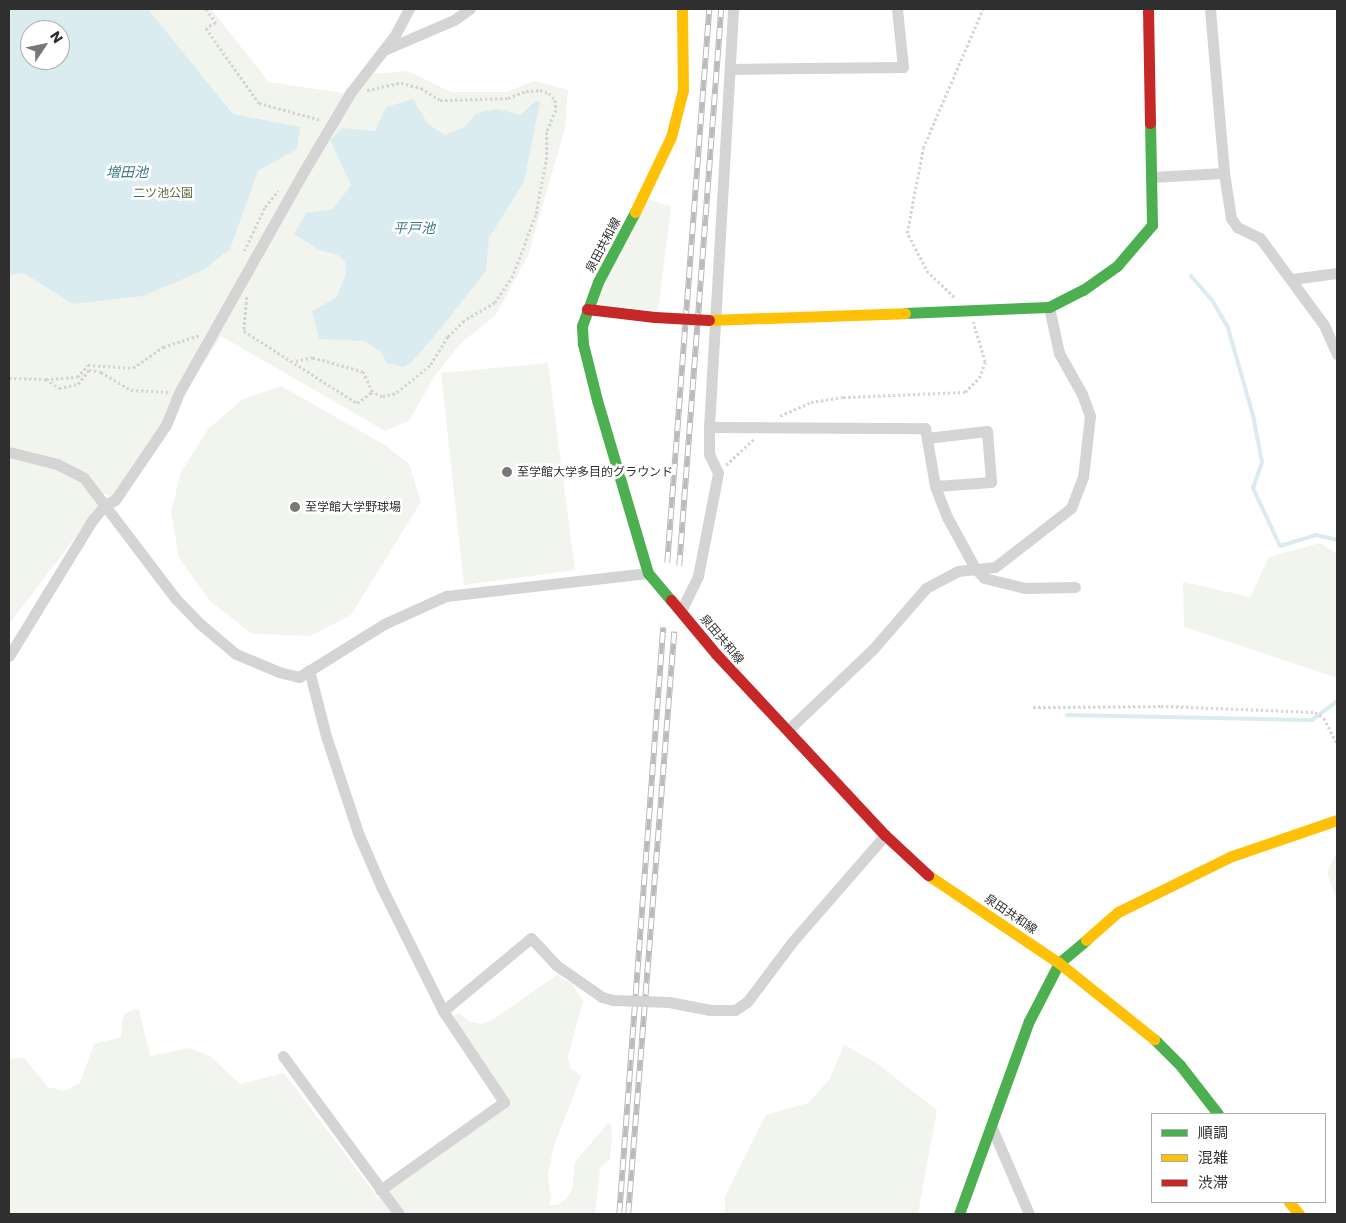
<!DOCTYPE html>
<meta charset="utf-8">
<style>
body{margin:0}
#map{position:relative;width:1346px;height:1223px;overflow:hidden;background:#fff;font-family:Poppins,"Noto Sans JP",sans-serif}
div>[style]{position:absolute}
[style*='--x']{left:calc(var(--x)*1px);top:calc(var(--y)*1px);width:calc(var(--w)*1px);rotate:calc(var(--a)*1deg)}
.green>*{inset:0;background:#f2f5ed}
.water>*{inset:0;background:#dbecf1}
.stream>*{height:4px;margin:-2px;padding:0 2px;transform-origin:2px;border-radius:2px;background:#dbecf1}
.path>*{height:2.5px;margin-top:-1.25px;transform-origin:0;background:repeating-linear-gradient(90deg,#d4d4d4 0 2.5px,transparent 0 5px)}
.street>*{height:11px;margin:-5.5px;padding:0 5.5px;transform-origin:5.5px;border-radius:5.5px;background:#d4d4d4}
.fast>*{height:11px;margin:-5.5px;padding:0 5.5px;transform-origin:5.5px;border-radius:5.5px;background:#4caf50}
.slow>*{height:11px;margin:-5.5px;padding:0 5.5px;transform-origin:5.5px;border-radius:5.5px;background:#ffc107}
.jam>*{height:11px;margin:-5.5px;padding:0 5.5px;transform-origin:5.5px;border-radius:5.5px;background:#c62828}
.rail>*{height:5.5px;margin-top:-2.75px;transform-origin:0;background:repeating-linear-gradient(90deg,#fff 0 11px,#bbb 0 22px);box-sizing:border-box;border-block:1px solid #bbb}
.street-bridge>*{height:11px;margin:-5.5px;padding:0 5.5px;transform-origin:5.5px;border-radius:5.5px;background:#d4d4d4}
.jam-bridge>*{height:11px;margin:-5.5px;padding:0 5.5px;transform-origin:5.5px;border-radius:5.5px;background:#c62828}
.dots>*{width:14px;height:14px;translate:-50% -50%;box-sizing:border-box;border:2px solid #fff;border-radius:50%}
span{translate:-50% -50%;white-space:nowrap;text-align:center;line-height:1.15;-webkit-text-stroke:5px #fff;paint-order:stroke}
.park-label{font-size:12px;color:#5a6a3e}
.street-label{font-size:12px;color:#2f2f2f}
.poi-label{font-size:12px;color:#2f2f2f}
.left{translate:0 -50%;text-align:left}
.water-label{font-size:14px;color:#3f7d8f;font-style:italic}
.frame{position:absolute;inset:0;border:10px solid #2f2f2f;pointer-events:none}
.legend{position:absolute;left:1151px;top:1113px;width:175px;height:90px;box-sizing:border-box;background:#fff;border:1px solid #acacac;margin:0;padding:6px 9px;list-style:none;font-size:15px;color:#2f2f2f}
.legend li{display:flex;align-items:center;gap:10px;height:25px}
.legend b{width:25px;border:1px solid #acacac}
.north{position:absolute;left:20px;top:20px;width:50px;height:50px;box-sizing:border-box;background:#fff;border:1px solid #acacac;border-radius:50%;rotate:56deg;font-size:14px;font-weight:700;line-height:20px;text-align:center;color:#2f2f2f}
.north::after{content:'';display:block;margin:auto;width:18px;height:22px;background:#787878;clip-path:polygon(50% 0,100% 100%,50% 72%,0 100%)}
</style>
<div id="map">
<div class="green">
<div style="clip-path:polygon(evenodd,9px 9px,211px 9px,269px 82px,343px 93px,373px 74px,408px 71px,451px 92px,507px 92px,534px 81px,568px 90px,565px 128px,528px 256px,495px 316px,462px 342px,436px 374px,409px 421px,385px 431px,221px 336px,118px 498px,104px 494px,94px 513px,9px 624px,9px 9px,30px 30px,60px 30px,60px 60px,30px 60px,30px 30px)"></div>
<div style="clip-path:polygon(645px 199px,671px 206px,658px 310px,592px 304px)"></div>
<div style="clip-path:polygon(548px 363px,575px 570px,464px 585px,441px 373px)"></div>
<div style="clip-path:polygon(281px 386px,385px 445px,409px 464px,421px 502px,351px 615px,310px 636px,252px 634px,210px 601px,179px 558px,171px 512px,181px 472px,208px 429px,243px 399px)"></div>
<div style="clip-path:polygon(1320px 543px,1337px 554px,1337px 678px,1184px 627px,1183px 582px,1250px 597px,1269px 557px)"></div>
<div style="clip-path:polygon(1337px 851px,1337px 900px,1327px 873px)"></div>
<div style="clip-path:polygon(557px 975px,572px 984px,583px 1001px,568px 1056px,570px 1067px,581px 1076px,554px 1146px,548px 1174px,551px 1198px,549px 1205px,557px 1205px,566px 1199px,572px 1190px,575px 1162px,608px 1123px,611px 1124px,612px 1138px,610px 1159px,600px 1168px,595px 1214px,9px 1214px,9px 1059px,24px 1058px,48px 1087px,64px 1091px,80px 1083px,94px 1044px,121px 1037px,122px 1020px,125px 1014px,134px 1009px,139px 1010px,150px 1056px,189px 1048px,210px 1056px,240px 1084px,284px 1073px,378px 1198px,508px 1101px,455px 1022px,454px 1016px,459px 1013px,470px 1022px,481px 1024px,492px 1020px)"></div>
<div style="clip-path:polygon(844px 1045px,875px 1062px,937px 1110px,918px 1214px,725px 1214px,725px 1197px,766px 1115px,808px 1103px,829px 1080px)"></div>
</div>
<div class="water">
<div style="clip-path:polygon(evenodd,9px 9px,148px 9px,233px 114px,300px 127px,297px 149px,258px 171px,230px 249px,202px 271px,143px 296px,72px 304px,24px 273px,9px 275px,9px 9px,30px 30px,60px 30px,60px 60px,30px 60px,30px 30px)"></div>
<div style="clip-path:polygon(413px 99px,428px 124px,445px 135px,464px 127px,477px 113px,497px 109px,521px 115px,535px 101px,540px 102px,524px 182px,489px 238px,486px 271px,442px 327px,412px 362px,403px 367px,387px 363px,381px 352px,364px 341px,319px 339px,312px 311px,336px 298px,346px 274px,345px 262px,338px 255px,319px 250px,294px 234px,306px 213px,333px 209px,351px 185px,330px 140px,343px 128px,375px 131px,386px 107px)"></div>
</div>
<div class="stream">
<div style="--x:1191;--y:276;--w:32;--a:49"></div>
<div style="--x:1212;--y:300;--w:32;--a:60"></div>
<div style="--x:1228;--y:328;--w:91;--a:74"></div>
<div style="--x:1253;--y:415;--w:48;--a:79.2"></div>
<div style="--x:1262;--y:462;--w:28;--a:109"></div>
<div style="--x:1253;--y:488;--w:64;--a:65"></div>
<div style="--x:1280;--y:546;--w:38;--a:-17"></div>
<div style="--x:1316;--y:535;--w:22;--a:13"></div>
<div style="--x:1067;--y:715;--w:245;--a:1.2"></div>
<div style="--x:1312;--y:720;--w:31;--a:-37"></div>
</div>
<div class="path">
<div style="--x:206;--y:9;--w:17;--a:54"></div>
<div style="--x:216;--y:23;--w:11;--a:153"></div>
<div style="--x:206;--y:28;--w:92;--a:54.8"></div>
<div style="--x:259;--y:103;--w:64;--a:15.3"></div>
<div style="--x:367;--y:90;--w:35;--a:-12"></div>
<div style="--x:401;--y:83;--w:21;--a:14"></div>
<div style="--x:421;--y:88;--w:22;--a:32"></div>
<div style="--x:440;--y:100;--w:68;--a:-1.7"></div>
<div style="--x:508;--y:98;--w:19;--a:-21"></div>
<div style="--x:526;--y:91;--w:14;--a:-4"></div>
<div style="--x:540;--y:90;--w:9;--a:18"></div>
<div style="--x:549;--y:93;--w:9;--a:49"></div>
<div style="--x:555;--y:100;--w:10;--a:84"></div>
<div style="--x:556;--y:110;--w:24;--a:112"></div>
<div style="--x:547;--y:132;--w:25;--a:90"></div>
<div style="--x:547;--y:157;--w:59;--a:100.7"></div>
<div style="--x:536;--y:215;--w:65;--a:110.7"></div>
<div style="--x:513;--y:276;--w:32;--a:124"></div>
<div style="--x:495;--y:303;--w:36;--a:150"></div>
<div style="--x:464;--y:321;--w:23;--a:135"></div>
<div style="--x:448;--y:337;--w:34;--a:122"></div>
<div style="--x:430;--y:366;--w:45;--a:141.3"></div>
<div style="--x:395;--y:394;--w:13;--a:167"></div>
<div style="--x:382;--y:397;--w:11;--a:-153"></div>
<div style="--x:244;--y:251;--w:49;--a:-64.5"></div>
<div style="--x:265;--y:207;--w:21;--a:-51"></div>
<div style="--x:247;--y:297;--w:34;--a:95"></div>
<div style="--x:244;--y:331;--w:134;--a:32.5"></div>
<div style="--x:357;--y:403;--w:19;--a:-36"></div>
<div style="--x:372;--y:392;--w:22;--a:-114"></div>
<div style="--x:363;--y:372;--w:52;--a:-164.4"></div>
<div style="--x:313;--y:358;--w:20;--a:169"></div>
<div style="--x:954;--y:297;--w:35;--a:-137"></div>
<div style="--x:928;--y:273;--w:45;--a:-117.7"></div>
<div style="--x:907;--y:233;--w:86;--a:-79.3"></div>
<div style="--x:923;--y:148;--w:151;--a:-66.7"></div>
<div style="--x:9;--y:378;--w:37;--a:2"></div>
<div style="--x:46;--y:379;--w:16;--a:35"></div>
<div style="--x:46;--y:379;--w:31;--a:-4"></div>
<div style="--x:77;--y:377;--w:16;--a:-47"></div>
<div style="--x:88;--y:365;--w:45;--a:3.8"></div>
<div style="--x:133;--y:368;--w:37;--a:-35"></div>
<div style="--x:163;--y:347;--w:38;--a:-18"></div>
<div style="--x:59;--y:388;--w:19;--a:-12"></div>
<div style="--x:78;--y:384;--w:18;--a:-52"></div>
<div style="--x:89;--y:370;--w:12;--a:9"></div>
<div style="--x:101;--y:372;--w:35;--a:31"></div>
<div style="--x:131;--y:390;--w:37;--a:3"></div>
<div style="--x:780;--y:416;--w:34;--a:-24"></div>
<div style="--x:811;--y:402;--w:32;--a:-9"></div>
<div style="--x:843;--y:397;--w:122;--a:-2.3"></div>
<div style="--x:965;--y:392;--w:20;--a:-45"></div>
<div style="--x:979;--y:378;--w:17;--a:-69"></div>
<div style="--x:985;--y:362;--w:42;--a:-106.7"></div>
<div style="--x:726;--y:465;--w:40;--a:-43"></div>
<div style="--x:1033;--y:707;--w:128;--a:-0.4"></div>
<div style="--x:1161;--y:706;--w:154;--a:2.2"></div>
<div style="--x:1315;--y:712;--w:11;--a:34"></div>
<div style="--x:1324;--y:718;--w:28;--a:63"></div>
</div>
<div class="street">
<div style="--x:1210;--y:9;--w:165;--a:85.1"></div>
<div style="--x:1224;--y:173;--w:46;--a:81.2"></div>
<div style="--x:1231;--y:218;--w:11;--a:56"></div>
<div style="--x:1237;--y:227;--w:25;--a:26"></div>
<div style="--x:1260;--y:238;--w:108;--a:53.7"></div>
<div style="--x:1324;--y:325;--w:32;--a:66"></div>
<div style="--x:384;--y:50;--w:76;--a:-23.2"></div>
<div style="--x:454;--y:20;--w:19;--a:-35"></div>
<div style="--x:730;--y:69;--w:173;--a:-0.7"></div>
<div style="--x:903;--y:67;--w:58;--a:-95.9"></div>
<div style="--x:1151;--y:177;--w:73;--a:-3.1"></div>
<div style="--x:1292;--y:279;--w:45;--a:-7.6"></div>
<div style="--x:709;--y:427;--w:216;--a:0.3"></div>
<div style="--x:925;--y:428;--w:59;--a:80.2"></div>
<div style="--x:935;--y:486;--w:33;--a:69"></div>
<div style="--x:947;--y:517;--w:58;--a:61.2"></div>
<div style="--x:975;--y:568;--w:13;--a:48"></div>
<div style="--x:984;--y:578;--w:42;--a:13.7"></div>
<div style="--x:1025;--y:588;--w:50;--a:-1.1"></div>
<div style="--x:927;--y:438;--w:60;--a:-6.7"></div>
<div style="--x:987;--y:431;--w:51;--a:85.5"></div>
<div style="--x:991;--y:482;--w:56;--a:175.9"></div>
<div style="--x:9;--y:452;--w:49;--a:14"></div>
<div style="--x:57;--y:464;--w:30;--a:27"></div>
<div style="--x:84;--y:478;--w:152;--a:52.8"></div>
<div style="--x:176;--y:599;--w:33;--a:46"></div>
<div style="--x:199;--y:623;--w:48;--a:40"></div>
<div style="--x:236;--y:654;--w:47;--a:22.7"></div>
<div style="--x:279;--y:672;--w:21;--a:14"></div>
<div style="--x:299;--y:677;--w:100;--a:-31.9"></div>
<div style="--x:384;--y:624;--w:68;--a:-24.3"></div>
<div style="--x:446;--y:596;--w:203;--a:-6.5"></div>
<div style="--x:681;--y:611;--w:39;--a:-64"></div>
<div style="--x:698;--y:576;--w:105;--a:-79"></div>
<div style="--x:718;--y:473;--w:21;--a:-115"></div>
<div style="--x:709;--y:454;--w:27;--a:-90"></div>
<div style="--x:709;--y:427;--w:419;--a:-86.7"></div>
<div style="--x:9;--y:656;--w:157;--a:-58.5"></div>
<div style="--x:91;--y:522;--w:22;--a:-51"></div>
<div style="--x:105;--y:505;--w:11;--a:-27"></div>
<div style="--x:115;--y:500;--w:91;--a:-55.8"></div>
<div style="--x:166;--y:425;--w:37;--a:-68"></div>
<div style="--x:180;--y:391;--w:253;--a:-60.6"></div>
<div style="--x:304;--y:171;--w:92;--a:-59.3"></div>
<div style="--x:351;--y:92;--w:72;--a:-52.3"></div>
<div style="--x:395;--y:35;--w:30;--a:-62"></div>
<div style="--x:309;--y:670;--w:68;--a:75.6"></div>
<div style="--x:326;--y:736;--w:102;--a:71.7"></div>
<div style="--x:358;--y:833;--w:58;--a:66.5"></div>
<div style="--x:381;--y:886;--w:140;--a:63.6"></div>
<div style="--x:443;--y:1011;--w:110;--a:56.2"></div>
<div style="--x:504;--y:1102;--w:152;--a:144.6"></div>
<div style="--x:788;--y:730;--w:117;--a:-43.6"></div>
<div style="--x:873;--y:649;--w:81;--a:-49"></div>
<div style="--x:926;--y:588;--w:36;--a:-28"></div>
<div style="--x:958;--y:571;--w:37;--a:-6"></div>
<div style="--x:995;--y:567;--w:96;--a:-37.8"></div>
<div style="--x:1071;--y:508;--w:33;--a:-69"></div>
<div style="--x:1083;--y:477;--w:61;--a:-83.5"></div>
<div style="--x:1090;--y:416;--w:23;--a:-110"></div>
<div style="--x:1082;--y:394;--w:47;--a:-119.3"></div>
<div style="--x:1059;--y:353;--w:47;--a:-102.3"></div>
<div style="--x:669;--y:1002;--w:42;--a:11"></div>
<div style="--x:710;--y:1010;--w:25;--a:0"></div>
<div style="--x:735;--y:1010;--w:14;--a:-34"></div>
<div style="--x:747;--y:1002;--w:76;--a:-53"></div>
<div style="--x:793;--y:941;--w:140;--a:-49"></div>
<div style="--x:443;--y:1011;--w:114;--a:-39.7"></div>
<div style="--x:531;--y:938;--w:37;--a:47"></div>
<div style="--x:556;--y:965;--w:56;--a:34.8"></div>
<div style="--x:602;--y:997;--w:11;--a:15"></div>
<div style="--x:283;--y:1056;--w:196;--a:53.7"></div>
<div style="--x:992;--y:1128;--w:94;--a:66.7"></div>
</div>
<div class="fast">
<div style="--x:635;--y:212;--w:79;--a:117.9"></div>
<div style="--x:598;--y:282;--w:47;--a:110"></div>
<div style="--x:582;--y:326;--w:18;--a:87"></div>
<div style="--x:583;--y:344;--w:58;--a:76"></div>
<div style="--x:597;--y:400;--w:180;--a:73.6"></div>
<div style="--x:648;--y:573;--w:35;--a:50"></div>
<div style="--x:905;--y:313;--w:144;--a:-2.4"></div>
<div style="--x:1049;--y:307;--w:38;--a:-27"></div>
<div style="--x:1083;--y:290;--w:42;--a:-35.2"></div>
<div style="--x:1117;--y:266;--w:54;--a:-49.5"></div>
<div style="--x:1152;--y:225;--w:102;--a:-91.1"></div>
<div style="--x:1154;--y:1039;--w:37;--a:45"></div>
<div style="--x:1180;--y:1065;--w:62;--a:52.2"></div>
<div style="--x:959;--y:1214;--w:205;--a:-70.1"></div>
<div style="--x:1029;--y:1021;--w:65;--a:-62.7"></div>
<div style="--x:1059;--y:963;--w:35;--a:-40"></div>
</div>
<div class="slow">
<div style="--x:635;--y:212;--w:83;--a:-64.4"></div>
<div style="--x:671;--y:137;--w:49;--a:-75.7"></div>
<div style="--x:683;--y:90;--w:81;--a:-90.7"></div>
<div style="--x:709;--y:320;--w:196;--a:-2"></div>
<div style="--x:928;--y:875;--w:158;--a:33.9"></div>
<div style="--x:1059;--y:963;--w:122;--a:38.7"></div>
<div style="--x:1086;--y:940;--w:43;--a:-41.2"></div>
<div style="--x:1118;--y:912;--w:127;--a:-26.2"></div>
<div style="--x:1232;--y:856;--w:111;--a:-18.9"></div>
<div style="--x:1289;--y:1202;--w:16;--a:50"></div>
</div>
<div class="jam">
<div style="--x:1148;--y:9;--w:114;--a:89"></div>
<div style="--x:587;--y:309;--w:68;--a:6.7"></div>
<div style="--x:671;--y:600;--w:70;--a:50.2"></div>
<div style="--x:716;--y:654;--w:248;--a:47"></div>
<div style="--x:885;--y:835;--w:59;--a:42.9"></div>
</div>
<div class="rail">
<div style="--x:667;--y:563;--w:556;--a:-85.66"></div>
<div style="--x:679;--y:566;--w:559;--a:-85.69"></div>
<div style="--x:619;--y:1214;--w:588;--a:-85.71"></div>
<div style="--x:628;--y:1214;--w:584;--a:-85.48"></div>
</div>
<div class="street-bridge">
<div style="--x:613;--y:1000;--w:56;--a:2"></div>
</div>
<div class="jam-bridge">
<div style="--x:655;--y:317;--w:54;--a:3.2"></div>
</div>
<div class="dots">
<div style="left:507px;top:472px;background:#787878"></div>
<div style="left:295px;top:507px;background:#787878"></div>
</div>
<div class="park-label">
<span style="left:163px;top:193px">二ツ池公園</span>
</div>
<div class="street-label">
<span style="left:603px;top:245px;rotate:-62deg">泉田共和線</span>
<span style="left:722px;top:639px;rotate:50deg">泉田共和線</span>
<span style="left:1011px;top:914px;rotate:34deg">泉田共和線</span>
</div>
<div class="poi-label">
<span class="left" style="left:517px;top:472px">至学館大学多目的グラウンド</span>
<span class="left" style="left:305px;top:507px">至学館大学野球場</span>
</div>
<div class="water-label">
<span style="left:127px;top:172px">増田池</span>
<span style="left:414px;top:228px">平戸池</span>
</div>
<div class="frame"></div>
<ul class="legend">
<li><b style="height:6px;background:#4caf50"></b>順調</li>
<li><b style="height:6px;background:#ffc107"></b>混雑</li>
<li><b style="height:6px;background:#c62828"></b>渋滞</li>
</ul>
<div class="north">N</div>
</div>
